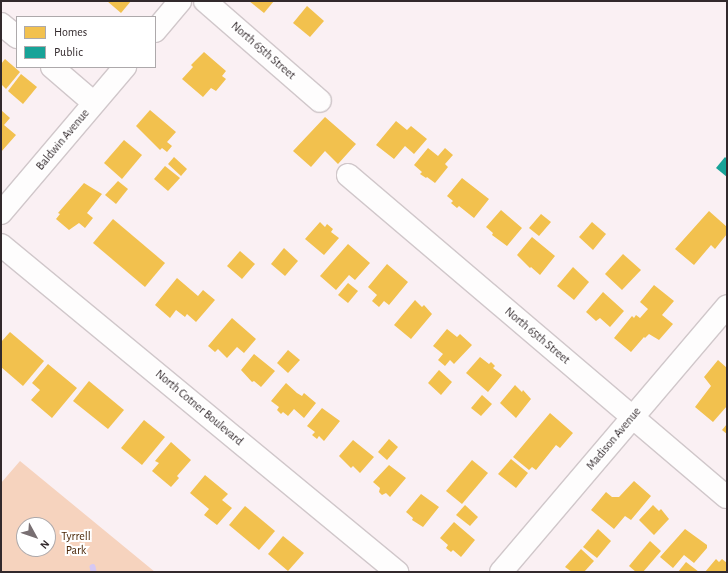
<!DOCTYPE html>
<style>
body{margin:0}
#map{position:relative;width:728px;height:573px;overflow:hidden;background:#faf0f3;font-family:"Alegreya Sans",sans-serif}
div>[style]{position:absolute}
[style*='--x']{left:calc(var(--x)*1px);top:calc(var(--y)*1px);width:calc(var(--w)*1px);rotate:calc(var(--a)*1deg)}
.green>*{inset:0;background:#f6d3be}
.homes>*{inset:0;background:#f2c14e}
.public>*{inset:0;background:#17a398}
.stream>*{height:5.5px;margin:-2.75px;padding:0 2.75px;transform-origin:2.75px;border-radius:2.75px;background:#d6c8f3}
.roads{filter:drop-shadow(1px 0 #d0c7ca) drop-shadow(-1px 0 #d0c7ca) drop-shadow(0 1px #d0c7ca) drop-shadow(0 -1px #d0c7ca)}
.minor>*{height:22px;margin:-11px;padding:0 11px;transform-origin:11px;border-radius:11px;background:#fefdfd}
.major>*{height:22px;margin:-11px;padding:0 11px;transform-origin:11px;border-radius:11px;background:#fefdfd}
span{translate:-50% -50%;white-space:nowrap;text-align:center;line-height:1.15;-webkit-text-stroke:4px #fff;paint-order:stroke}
.street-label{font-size:12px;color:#32292c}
.park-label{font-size:12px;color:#4b2707}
.frame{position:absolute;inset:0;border:2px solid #32292c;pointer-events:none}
.legend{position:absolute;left:16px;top:16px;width:140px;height:52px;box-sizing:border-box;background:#fff;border:1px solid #ada9ab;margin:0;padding:5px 7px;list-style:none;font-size:12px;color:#32292c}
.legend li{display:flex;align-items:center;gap:8px;height:20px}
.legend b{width:20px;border:1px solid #ada9ab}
.north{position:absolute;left:16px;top:517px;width:40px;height:40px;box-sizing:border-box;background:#fff;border:1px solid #ada9ab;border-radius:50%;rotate:130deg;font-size:11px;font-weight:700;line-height:16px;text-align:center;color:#32292c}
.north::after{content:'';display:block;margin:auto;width:14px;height:18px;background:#786f72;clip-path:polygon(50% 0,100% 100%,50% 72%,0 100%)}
</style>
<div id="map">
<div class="green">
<div style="clip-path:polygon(evenodd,20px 461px,155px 572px,1px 572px,1px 483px,20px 461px,24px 525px,48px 525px,48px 549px,24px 549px,24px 525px)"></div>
</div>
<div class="homes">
<div style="clip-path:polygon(107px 1px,131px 1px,121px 13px)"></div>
<div style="clip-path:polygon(249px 1px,274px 1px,264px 13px)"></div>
<div style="clip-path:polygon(307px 6px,324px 21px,310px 37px,293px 23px)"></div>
<div style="clip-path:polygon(204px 52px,226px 71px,222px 76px,226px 79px,216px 91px,211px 88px,203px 97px,182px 79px,193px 67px,191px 65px)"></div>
<div style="clip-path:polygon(5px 59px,20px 72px,6px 89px,1px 84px,1px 64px)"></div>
<div style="clip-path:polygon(21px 74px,37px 87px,23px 104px,8px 91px)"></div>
<div style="clip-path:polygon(1px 110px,10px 118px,4px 125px,16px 135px,1px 152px)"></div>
<div style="clip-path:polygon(150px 110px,176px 132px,167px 142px,172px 146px,167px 152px,162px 148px,160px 150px,136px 126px)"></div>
<div style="clip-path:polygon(325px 117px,356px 144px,338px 164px,325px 151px,311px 167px,293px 151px)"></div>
<div style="clip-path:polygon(396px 121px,407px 130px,411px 126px,427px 139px,414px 154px,405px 146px,394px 159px,376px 145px)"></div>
<div style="clip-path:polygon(124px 140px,142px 155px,122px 179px,104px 163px)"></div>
<div style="clip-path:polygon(428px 148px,438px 156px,445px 148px,453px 155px,445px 164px,448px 167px,435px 183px,427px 177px,426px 178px,420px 174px,422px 172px,414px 165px)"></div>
<div style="clip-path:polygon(174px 157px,187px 169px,181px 176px,168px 164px)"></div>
<div style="clip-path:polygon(165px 166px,180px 178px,168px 191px,154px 179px)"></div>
<div style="clip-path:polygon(462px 178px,489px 199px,474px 218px,459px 206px,457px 208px,451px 203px,453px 201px,447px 196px)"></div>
<div style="clip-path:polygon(118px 181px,128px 189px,116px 204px,105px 195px)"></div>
<div style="clip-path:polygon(84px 183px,102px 194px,87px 213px,93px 218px,85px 228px,79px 223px,69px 230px,56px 219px,60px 214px,58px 213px)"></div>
<div style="clip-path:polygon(501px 210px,522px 228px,507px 246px,492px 235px,493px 233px,486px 227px)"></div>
<div style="clip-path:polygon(709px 211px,727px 227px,727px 234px,715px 249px,711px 245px,694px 265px,675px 249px)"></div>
<div style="clip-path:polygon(541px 214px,551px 222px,539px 236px,529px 228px)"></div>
<div style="clip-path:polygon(113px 219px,165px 263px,145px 287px,93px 243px)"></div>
<div style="clip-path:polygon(320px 222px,325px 227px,327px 224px,333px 229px,331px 232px,339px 238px,324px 255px,305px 239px)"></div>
<div style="clip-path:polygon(592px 222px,606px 234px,593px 250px,579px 237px)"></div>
<div style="clip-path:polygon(532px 237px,555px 256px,540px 275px,531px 267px,530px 268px,517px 255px)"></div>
<div style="clip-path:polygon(348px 244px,370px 263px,355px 280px,349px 275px,336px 290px,320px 276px)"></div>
<div style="clip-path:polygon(284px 248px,298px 261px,285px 276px,271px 264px)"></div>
<div style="clip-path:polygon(240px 251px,255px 264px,242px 279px,227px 266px)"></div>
<div style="clip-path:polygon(623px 254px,641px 270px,622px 290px,605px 274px)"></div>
<div style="clip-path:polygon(387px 264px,408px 282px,389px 305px,384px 301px,379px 307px,372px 301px,377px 295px,368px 287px)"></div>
<div style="clip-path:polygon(573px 267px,589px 282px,574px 300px,557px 286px)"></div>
<div style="clip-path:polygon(177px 278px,198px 296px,203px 290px,215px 300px,196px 322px,187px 314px,185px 317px,176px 310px,170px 318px,155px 305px)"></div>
<div style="clip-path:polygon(348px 283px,358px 291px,348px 303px,338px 295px)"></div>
<div style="clip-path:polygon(654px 285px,674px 301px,662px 315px,673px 324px,659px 340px,649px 334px,645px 338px,644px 337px,631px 352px,614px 338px,632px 316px,634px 318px,636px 315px,640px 318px,648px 309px,640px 302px)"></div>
<div style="clip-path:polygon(603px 292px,624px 311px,610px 327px,600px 318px,596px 321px,586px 312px)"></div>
<div style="clip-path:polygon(415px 300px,422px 307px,424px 305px,432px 314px,411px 339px,394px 325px)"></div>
<div style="clip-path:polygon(232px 318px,256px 339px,244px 353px,237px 347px,227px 358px,218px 349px,215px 352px,208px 346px)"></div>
<div style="clip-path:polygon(447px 329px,457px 337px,460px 334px,472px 345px,454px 364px,450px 360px,445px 366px,438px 360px,443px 354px,433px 346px)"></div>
<div style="clip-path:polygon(10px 332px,44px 361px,23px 386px,1px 367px,1px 342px)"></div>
<div style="clip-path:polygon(288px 350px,300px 360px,288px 373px,277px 363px)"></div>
<div style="clip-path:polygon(254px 354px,275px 371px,261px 387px,254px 381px,252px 382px,241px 370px)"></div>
<div style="clip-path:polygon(480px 357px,489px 364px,491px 362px,495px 366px,493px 368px,502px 375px,488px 392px,466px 373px)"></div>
<div style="clip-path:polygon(718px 360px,727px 368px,727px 406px,713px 422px,695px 407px,711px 386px,704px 377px)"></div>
<div style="clip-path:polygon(48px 364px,77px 388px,52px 418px,31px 400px,40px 390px,32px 383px)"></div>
<div style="clip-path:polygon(439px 370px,452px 382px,441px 395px,428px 383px)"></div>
<div style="clip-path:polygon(89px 381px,124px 410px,108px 429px,73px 401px)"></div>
<div style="clip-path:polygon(286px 383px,297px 393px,302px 396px,304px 393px,316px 403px,304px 418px,294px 409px,288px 416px,283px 412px,281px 414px,277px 410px,279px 407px,271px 401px)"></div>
<div style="clip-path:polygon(515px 385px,522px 392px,523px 390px,531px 399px,516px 418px,500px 403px)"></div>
<div style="clip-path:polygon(482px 395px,492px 404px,481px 416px,471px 408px)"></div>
<div style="clip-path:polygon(322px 408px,340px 421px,324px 441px,319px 436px,317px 439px,312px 435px,315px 432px,307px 426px)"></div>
<div style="clip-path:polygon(550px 413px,573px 433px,560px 448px,556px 445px,536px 470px,532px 467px,529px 470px,513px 457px)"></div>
<div style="clip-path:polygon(144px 420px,165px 437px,142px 465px,121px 448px)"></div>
<div style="clip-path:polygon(727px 424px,727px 434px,722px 430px)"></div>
<div style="clip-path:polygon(389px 439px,398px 447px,387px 460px,378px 452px)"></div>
<div style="clip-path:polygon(353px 440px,374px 457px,360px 473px,353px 466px,351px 468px,339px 456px)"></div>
<div style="clip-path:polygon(171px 442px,191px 460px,177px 476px,179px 478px,171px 487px,152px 471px,159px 463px,155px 461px)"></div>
<div style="clip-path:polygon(511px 459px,528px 473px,516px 488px,498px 474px)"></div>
<div style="clip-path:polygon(472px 460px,488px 473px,462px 504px,446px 491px)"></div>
<div style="clip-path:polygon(389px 465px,406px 478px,390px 497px,386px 493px,382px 495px,379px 492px,380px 488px,373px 482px)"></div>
<div style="clip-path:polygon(205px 475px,228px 494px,222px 500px,232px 508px,217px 525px,204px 515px,209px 509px,190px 493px)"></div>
<div style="clip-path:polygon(634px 481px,651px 496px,631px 520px,625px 516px,614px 529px,591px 510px,606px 492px,612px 497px,619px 497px)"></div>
<div style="clip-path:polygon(421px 494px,439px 507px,423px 527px,412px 520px,413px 518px,406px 512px)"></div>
<div style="clip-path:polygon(465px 505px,478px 517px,470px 526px,456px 515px)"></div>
<div style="clip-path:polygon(653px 505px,659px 511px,661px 509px,669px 519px,654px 535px,639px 520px)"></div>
<div style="clip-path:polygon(245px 506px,275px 531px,259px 550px,229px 525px)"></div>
<div style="clip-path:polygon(454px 522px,475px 540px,461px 557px,453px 550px,451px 552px,446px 548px,448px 545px,440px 538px)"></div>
<div style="clip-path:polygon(598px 529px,611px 541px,597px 558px,583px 547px)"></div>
<div style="clip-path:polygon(685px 529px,707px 545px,707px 548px,694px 563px,684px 555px,673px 568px,660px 557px)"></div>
<div style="clip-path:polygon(283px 536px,304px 553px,288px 571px,268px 554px)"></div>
<div style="clip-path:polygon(650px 541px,661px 551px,643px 572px,636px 572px,629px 566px)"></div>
<div style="clip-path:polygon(581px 549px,594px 561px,584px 572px,572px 572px,565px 567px)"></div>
<div style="clip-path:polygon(716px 559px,719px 562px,722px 559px,727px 563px,727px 572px,705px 572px)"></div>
<div style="clip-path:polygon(686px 562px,699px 572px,678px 572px)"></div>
</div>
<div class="public">
<div style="clip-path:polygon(725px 157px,727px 159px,727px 177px,716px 168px)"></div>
</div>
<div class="stream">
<div style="--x:93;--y:567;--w:5;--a:79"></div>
</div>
<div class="roads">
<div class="minor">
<div style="--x:205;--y:1;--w:152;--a:41"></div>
<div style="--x:1;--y:24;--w:21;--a:39"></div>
<div style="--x:155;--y:31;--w:39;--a:-50"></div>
<div style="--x:52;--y:67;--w:55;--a:40.6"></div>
<div style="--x:348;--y:175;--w:497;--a:40.4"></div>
<div style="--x:1;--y:213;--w:192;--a:-49.7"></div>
<div style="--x:501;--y:572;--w:349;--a:-49.6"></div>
</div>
<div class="major">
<div style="--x:1;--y:245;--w:514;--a:39.55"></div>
</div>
</div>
<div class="street-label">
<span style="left:263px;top:51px;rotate:41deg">North 65th Street</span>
<span style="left:63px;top:140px;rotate:-50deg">Baldwin Avenue</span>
<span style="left:537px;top:336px;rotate:40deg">North 65th Street</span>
<span style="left:199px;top:408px;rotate:40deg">North Cotner Boulevard</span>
<span style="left:614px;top:439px;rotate:-50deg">Madison Avenue</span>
</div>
<div class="park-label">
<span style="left:76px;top:544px">Tyrrell<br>Park</span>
</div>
<div class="frame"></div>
<ul class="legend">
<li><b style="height:11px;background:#f2c14e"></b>Homes</li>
<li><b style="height:11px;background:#17a398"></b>Public</li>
</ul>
<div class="north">N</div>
</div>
